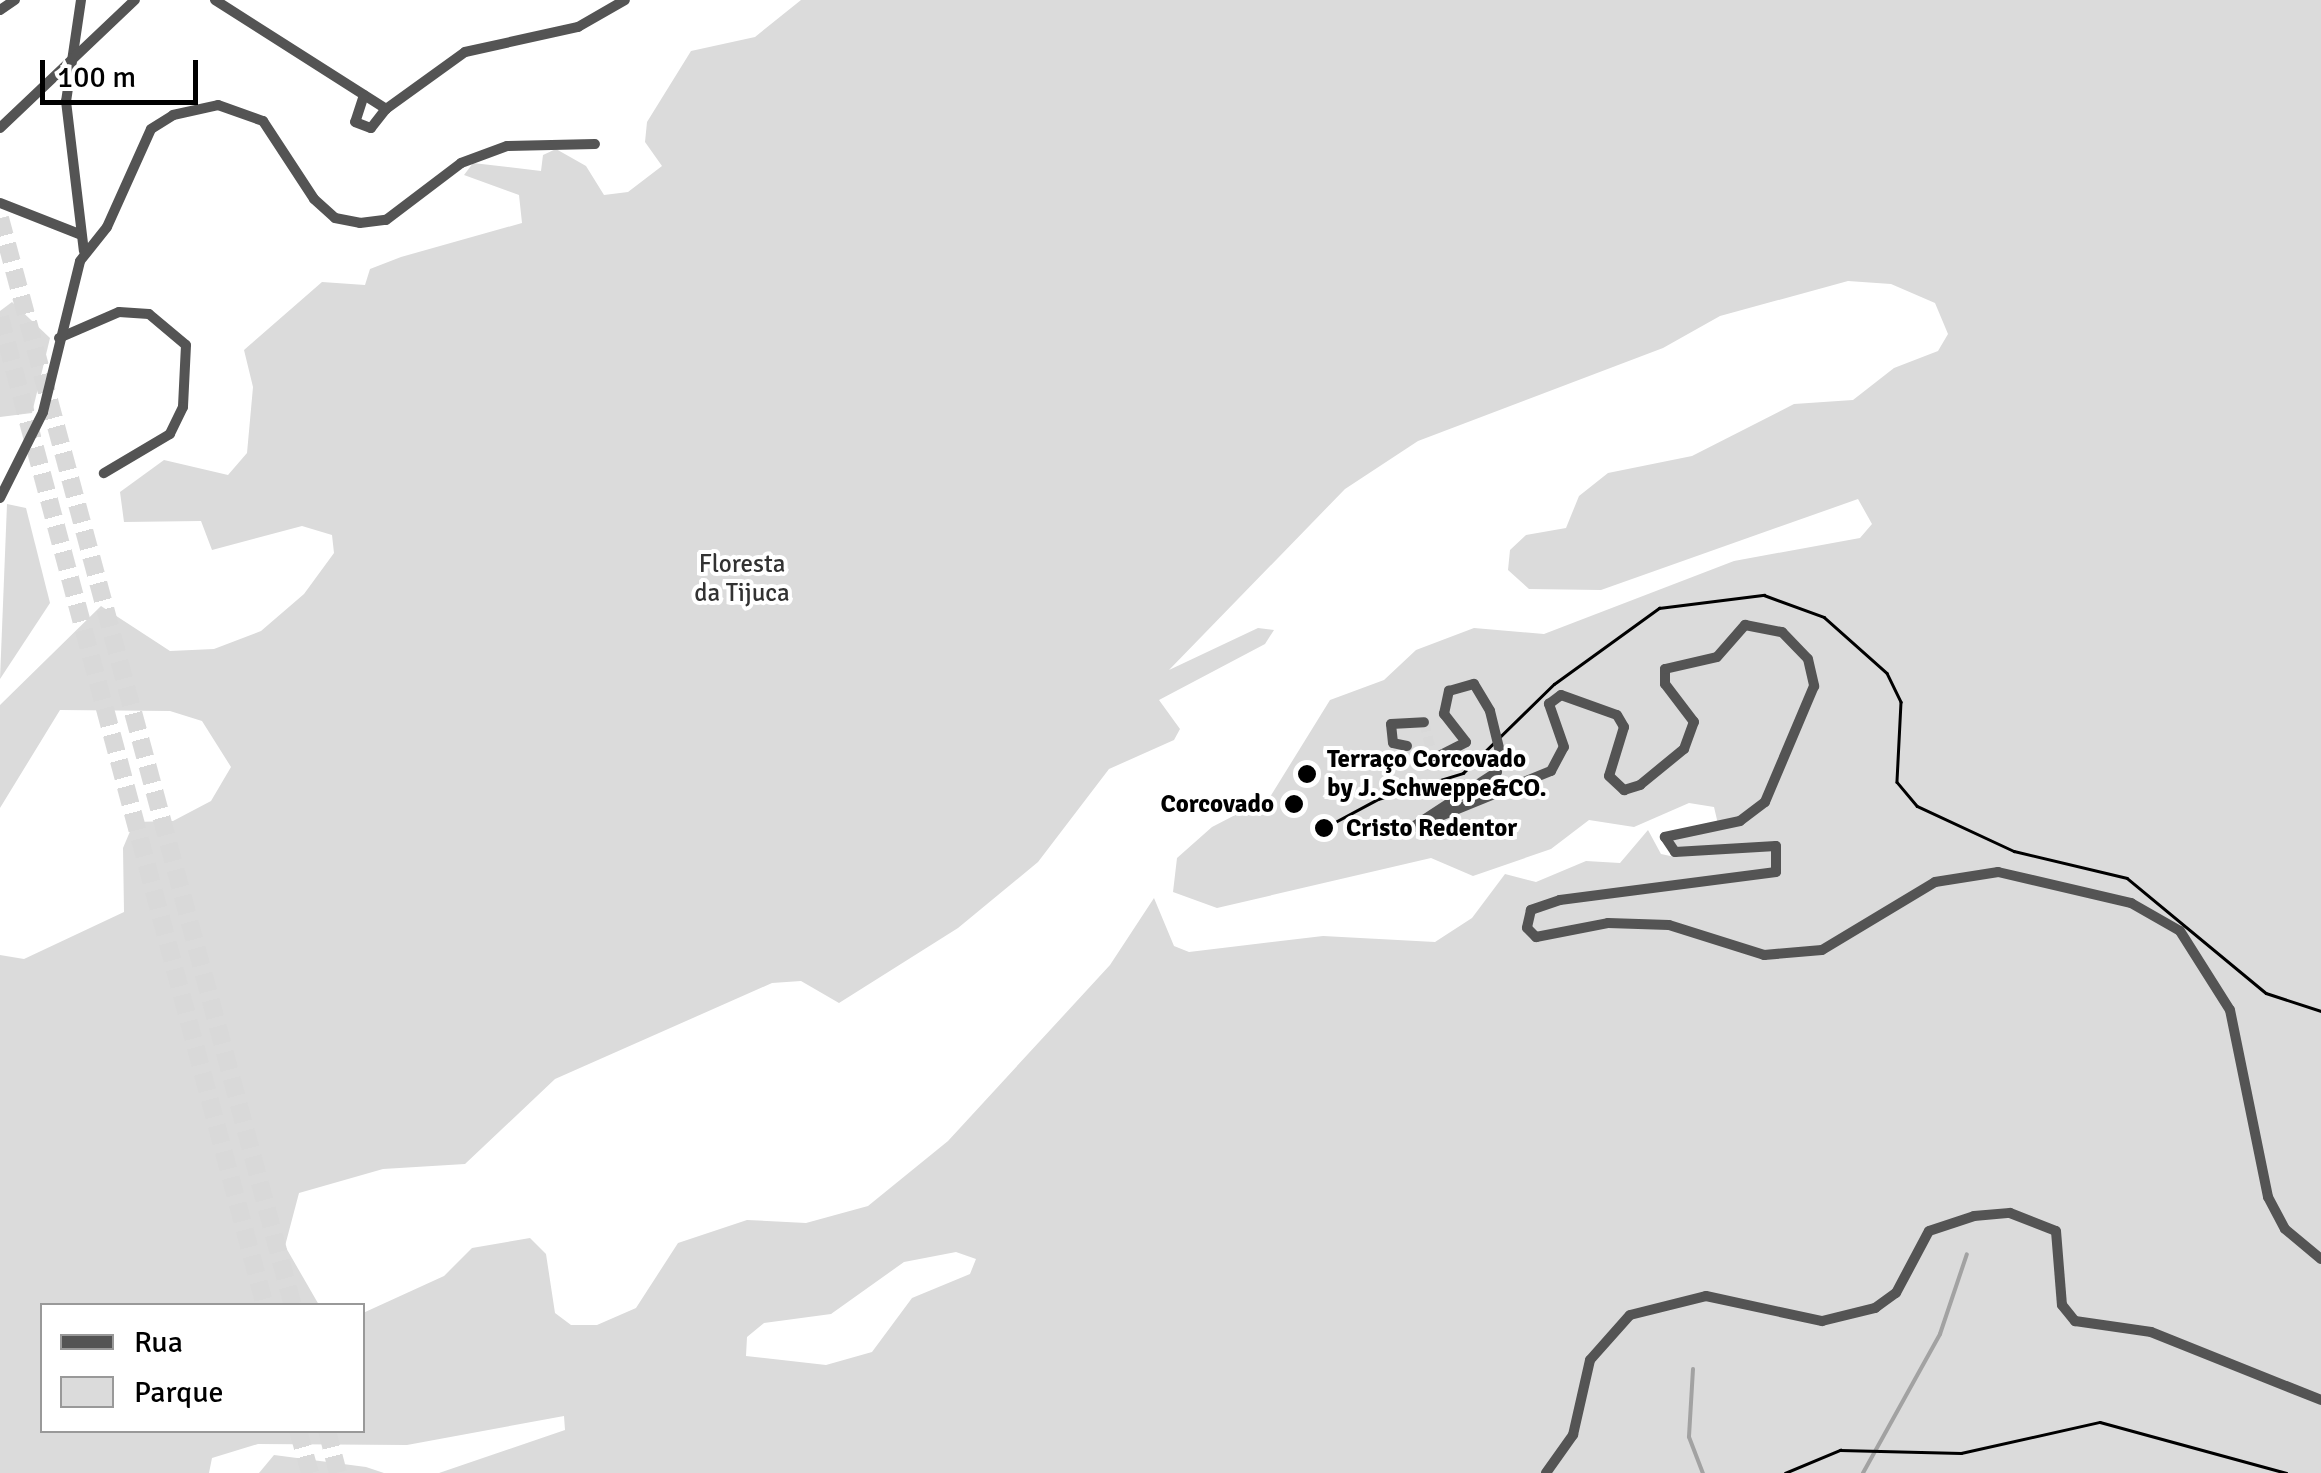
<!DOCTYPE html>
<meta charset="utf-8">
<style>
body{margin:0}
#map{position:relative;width:2321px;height:1473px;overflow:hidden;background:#fff;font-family:Signika,sans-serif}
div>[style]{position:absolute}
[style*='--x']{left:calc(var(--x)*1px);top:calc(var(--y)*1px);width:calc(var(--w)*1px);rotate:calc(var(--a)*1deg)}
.green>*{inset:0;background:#dbdbdb}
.stream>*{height:4px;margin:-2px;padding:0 2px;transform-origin:2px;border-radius:2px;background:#a2a2a2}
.street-tunnel>*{height:10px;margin-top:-5px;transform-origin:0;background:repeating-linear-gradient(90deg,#d9d9d9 0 10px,transparent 0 15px)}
.highway-tunnel>*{height:18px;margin-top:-9px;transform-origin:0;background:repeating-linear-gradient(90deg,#d9d9d9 0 18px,transparent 0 27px)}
.street>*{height:10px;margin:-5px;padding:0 5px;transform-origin:5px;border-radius:5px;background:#545454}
.tram>*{height:2.5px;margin:-1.25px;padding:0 1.25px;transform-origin:1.25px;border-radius:1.25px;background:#000}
.street-bridge>*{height:10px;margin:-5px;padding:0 5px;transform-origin:5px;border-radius:5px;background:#545454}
.dots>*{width:28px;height:28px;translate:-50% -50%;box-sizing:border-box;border:5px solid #fff;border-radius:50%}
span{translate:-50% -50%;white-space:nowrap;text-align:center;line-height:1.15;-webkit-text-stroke:8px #fff;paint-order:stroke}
.park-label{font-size:25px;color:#323232}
.poi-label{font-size:25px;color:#000;font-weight:700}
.left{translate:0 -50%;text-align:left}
.right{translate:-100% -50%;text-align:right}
.legend{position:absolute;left:40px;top:1303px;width:325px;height:130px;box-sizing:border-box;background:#fff;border:2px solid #999;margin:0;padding:12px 18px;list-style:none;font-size:30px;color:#000}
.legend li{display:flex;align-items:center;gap:20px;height:50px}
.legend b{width:50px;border:2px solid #999}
.scale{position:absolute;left:40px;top:60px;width:158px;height:45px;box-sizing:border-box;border:5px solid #000;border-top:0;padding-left:12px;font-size:30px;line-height:35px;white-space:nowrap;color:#000;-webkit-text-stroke:8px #fff;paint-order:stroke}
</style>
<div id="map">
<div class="green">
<div style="clip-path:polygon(evenodd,801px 0,2321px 0,2321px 1473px,439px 1473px,565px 1430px,564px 1416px,407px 1445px,258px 1444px,212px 1458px,209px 1473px,0 1473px,0 955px,24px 959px,124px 912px,123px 848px,134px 822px,173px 821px,211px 801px,231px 767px,202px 721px,170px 711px,60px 710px,0 808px,0 705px,101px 606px,170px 651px,214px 649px,261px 631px,304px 594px,334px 553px,332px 535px,302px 526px,212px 550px,201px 521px,124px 522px,120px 492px,164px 460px,228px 475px,247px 453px,253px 387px,244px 350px,322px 282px,365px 285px,370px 269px,401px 257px,522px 223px,519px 195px,464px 175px,473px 163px,541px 171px,543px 155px,556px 149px,586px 166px,604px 195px,628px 192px,662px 166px,645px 142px,647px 122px,691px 51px,755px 37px,801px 0,1848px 281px,1891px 284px,1935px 303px,1948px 334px,1938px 351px,1894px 368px,1853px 400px,1794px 404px,1692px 456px,1608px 473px,1579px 496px,1566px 528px,1526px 535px,1510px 550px,1508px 570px,1529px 589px,1601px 590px,1858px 499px,1872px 524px,1860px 538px,1734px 561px,1544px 634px,1474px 628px,1416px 650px,1384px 680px,1330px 700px,1270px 797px,1212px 827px,1177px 858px,1173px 892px,1217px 908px,1431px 858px,1473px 876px,1551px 849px,1589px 820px,1634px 827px,1689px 803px,1714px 807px,1718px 824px,1670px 838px,1675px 857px,1661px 854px,1648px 830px,1620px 863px,1586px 861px,1536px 882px,1505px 874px,1472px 918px,1435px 942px,1323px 936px,1189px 952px,1174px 946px,1154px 898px,1110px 965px,948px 1141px,868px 1206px,806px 1223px,747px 1220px,678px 1243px,636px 1308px,597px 1325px,571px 1325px,555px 1313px,546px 1254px,530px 1238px,472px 1248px,444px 1276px,363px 1313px,362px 1430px,42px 1430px,42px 1306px,319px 1305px,285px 1246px,299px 1193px,383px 1169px,465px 1164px,555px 1079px,772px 983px,801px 981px,839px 1003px,958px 928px,1038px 862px,1109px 769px,1174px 740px,1180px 729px,1159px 700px,1265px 644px,1274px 630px,1258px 628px,1169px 670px,1345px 489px,1418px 441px,1663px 348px,1720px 316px,1848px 281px,801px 0,956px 1252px,976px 1259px,970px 1274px,912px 1298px,872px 1352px,826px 1365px,746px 1356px,747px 1337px,764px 1323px,831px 1314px,904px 1262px,956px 1252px)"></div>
<div style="clip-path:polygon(12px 302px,50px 338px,32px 413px,0 417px,0 311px)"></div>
<div style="clip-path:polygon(7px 504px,26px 508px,50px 603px,0 679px)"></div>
<div style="clip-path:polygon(274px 1455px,366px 1467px,384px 1473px,259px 1473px)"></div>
</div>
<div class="stream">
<div style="--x:1693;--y:1369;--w:68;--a:93.4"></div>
<div style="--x:1689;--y:1437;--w:39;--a:69"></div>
<div style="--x:1863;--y:1473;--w:159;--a:-61"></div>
<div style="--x:1940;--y:1334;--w:84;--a:-71.4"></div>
</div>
<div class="street-tunnel">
<div style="--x:1424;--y:722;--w:38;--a:76"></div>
</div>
<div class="highway-tunnel">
<div style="--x:0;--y:218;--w:1127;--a:74.93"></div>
<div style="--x:0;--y:317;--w:1024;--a:75"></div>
<div style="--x:298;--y:1430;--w:45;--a:74.4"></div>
<div style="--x:327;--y:1430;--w:44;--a:75.7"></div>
</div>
<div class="street">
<div style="--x:81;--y:0;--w:102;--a:98.4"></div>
<div style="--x:66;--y:101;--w:151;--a:83.2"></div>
<div style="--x:215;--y:0;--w:203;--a:32.5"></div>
<div style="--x:386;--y:109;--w:97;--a:-35.8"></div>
<div style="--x:465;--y:52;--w:116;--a:-12.5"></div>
<div style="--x:578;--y:27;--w:54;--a:-29.9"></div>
<div style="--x:0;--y:10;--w:18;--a:-34"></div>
<div style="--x:364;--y:95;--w:28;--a:108"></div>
<div style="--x:355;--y:122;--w:17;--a:21"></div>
<div style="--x:371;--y:128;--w:24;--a:-52"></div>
<div style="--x:0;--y:128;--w:186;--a:-43.5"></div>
<div style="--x:0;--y:203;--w:85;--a:21.4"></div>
<div style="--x:59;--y:338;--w:65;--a:-23.4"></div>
<div style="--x:119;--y:312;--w:30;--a:4"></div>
<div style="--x:149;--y:314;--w:48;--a:40"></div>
<div style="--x:186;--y:345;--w:62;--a:92.8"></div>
<div style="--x:183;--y:407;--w:30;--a:116"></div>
<div style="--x:170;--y:434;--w:77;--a:149.4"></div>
<div style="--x:0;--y:498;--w:96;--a:-63.4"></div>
<div style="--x:43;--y:412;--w:155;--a:-76.2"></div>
<div style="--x:80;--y:261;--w:43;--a:-51.5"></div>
<div style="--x:107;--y:227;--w:107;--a:-65.8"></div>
<div style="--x:151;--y:129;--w:26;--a:-32"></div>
<div style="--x:173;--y:115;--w:46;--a:-12.5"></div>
<div style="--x:218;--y:105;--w:48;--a:19.6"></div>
<div style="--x:263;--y:121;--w:93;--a:56.8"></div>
<div style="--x:314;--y:199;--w:28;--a:42"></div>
<div style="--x:335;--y:218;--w:25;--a:11"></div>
<div style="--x:360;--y:223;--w:26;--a:-7"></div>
<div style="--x:386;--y:220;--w:94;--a:-37.2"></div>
<div style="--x:461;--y:163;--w:49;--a:-20.3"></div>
<div style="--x:507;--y:146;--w:88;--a:-1.3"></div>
<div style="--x:1407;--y:746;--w:14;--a:-168"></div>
<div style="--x:1393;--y:743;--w:19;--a:-96"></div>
<div style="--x:1391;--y:724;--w:33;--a:-3"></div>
<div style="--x:1500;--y:752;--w:20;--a:99"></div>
<div style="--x:1497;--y:772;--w:100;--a:146.8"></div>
<div style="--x:1413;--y:827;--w:149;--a:-22.1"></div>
<div style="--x:1551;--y:771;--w:27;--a:-62"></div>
<div style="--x:1564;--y:747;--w:46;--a:-109.2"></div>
<div style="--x:1549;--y:704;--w:15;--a:-37"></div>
<div style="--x:1561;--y:695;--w:59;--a:19.7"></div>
<div style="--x:1617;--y:715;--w:14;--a:60"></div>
<div style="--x:1624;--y:727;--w:51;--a:107"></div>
<div style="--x:1609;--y:776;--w:21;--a:43"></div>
<div style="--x:1624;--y:790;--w:17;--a:-17"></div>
<div style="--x:1640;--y:785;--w:57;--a:-39.3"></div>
<div style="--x:1684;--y:749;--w:29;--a:-70"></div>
<div style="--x:1694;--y:722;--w:48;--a:-127.3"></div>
<div style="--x:1665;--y:684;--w:15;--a:-90"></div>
<div style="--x:1665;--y:669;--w:53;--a:-13"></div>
<div style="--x:1717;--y:657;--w:43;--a:-48.8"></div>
<div style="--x:1745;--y:625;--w:38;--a:11"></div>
<div style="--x:1782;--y:632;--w:37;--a:46"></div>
<div style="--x:1808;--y:659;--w:28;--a:77"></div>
<div style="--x:1814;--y:686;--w:126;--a:112.9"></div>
<div style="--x:1765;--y:802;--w:31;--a:143"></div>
<div style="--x:1740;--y:821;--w:77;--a:168"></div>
<div style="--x:1665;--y:837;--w:18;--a:56"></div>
<div style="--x:1675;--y:852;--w:101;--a:-3.4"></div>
<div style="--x:1776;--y:846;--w:26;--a:90"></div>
<div style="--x:1776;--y:872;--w:218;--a:172.6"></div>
<div style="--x:1560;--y:900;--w:31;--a:161"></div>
<div style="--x:1531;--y:910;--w:18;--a:103"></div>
<div style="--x:1527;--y:928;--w:13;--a:45"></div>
<div style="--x:1536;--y:937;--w:73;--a:-11"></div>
<div style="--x:1608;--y:923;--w:61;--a:1.9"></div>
<div style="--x:1669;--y:925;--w:100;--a:17.5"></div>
<div style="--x:1764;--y:955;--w:58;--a:-4.9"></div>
<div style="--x:1822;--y:950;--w:132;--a:-31"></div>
<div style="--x:1935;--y:882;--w:64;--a:-9"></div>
<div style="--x:1998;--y:872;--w:137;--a:13.1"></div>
<div style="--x:2131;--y:903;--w:56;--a:29.7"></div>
<div style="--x:2180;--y:931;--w:93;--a:57.7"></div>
<div style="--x:2230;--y:1010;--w:191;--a:78.5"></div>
<div style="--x:2268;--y:1197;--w:36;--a:62"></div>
<div style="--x:2285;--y:1229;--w:47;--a:39.8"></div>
<div style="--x:1433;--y:759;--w:37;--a:-27"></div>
<div style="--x:1466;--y:742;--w:36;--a:-128"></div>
<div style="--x:1444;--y:714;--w:24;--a:-78"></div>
<div style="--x:1449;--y:691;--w:26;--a:-16"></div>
<div style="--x:1474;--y:684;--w:31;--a:59"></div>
<div style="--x:1546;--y:1473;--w:47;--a:-54.6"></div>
<div style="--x:1573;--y:1435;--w:77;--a:-77.2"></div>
<div style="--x:1590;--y:1360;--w:60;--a:-48.4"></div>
<div style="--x:1630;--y:1315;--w:78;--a:-14"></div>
<div style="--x:1706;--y:1296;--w:119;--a:12.2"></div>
<div style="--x:1822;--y:1321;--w:55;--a:-13.8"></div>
<div style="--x:1875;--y:1308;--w:26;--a:-36"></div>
<div style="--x:1896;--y:1293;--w:70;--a:-62"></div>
<div style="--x:1929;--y:1231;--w:47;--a:-18.4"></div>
<div style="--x:1974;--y:1216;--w:36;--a:-5"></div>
<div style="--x:2010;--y:1213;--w:49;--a:21.4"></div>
<div style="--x:2056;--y:1231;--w:74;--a:85.4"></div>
<div style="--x:2062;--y:1305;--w:21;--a:51"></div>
<div style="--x:2075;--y:1321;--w:77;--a:8.2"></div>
<div style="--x:2151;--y:1332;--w:183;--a:21.8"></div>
</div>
<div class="tram">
<div style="--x:1324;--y:828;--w:61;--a:-28.2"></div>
<div style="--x:1378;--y:799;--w:89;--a:-17"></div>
<div style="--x:1463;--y:773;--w:127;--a:-44.4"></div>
<div style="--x:1554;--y:684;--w:130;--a:-35.9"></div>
<div style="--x:1659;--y:608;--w:106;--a:-7.1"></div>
<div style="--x:1764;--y:595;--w:64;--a:20.1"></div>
<div style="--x:1824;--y:617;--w:84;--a:41.6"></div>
<div style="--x:1887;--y:673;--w:32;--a:64"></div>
<div style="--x:1901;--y:702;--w:80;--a:92.9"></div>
<div style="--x:1897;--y:782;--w:31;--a:50"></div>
<div style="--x:1917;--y:806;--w:107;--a:24.9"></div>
<div style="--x:2014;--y:851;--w:116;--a:13.4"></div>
<div style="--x:2127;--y:878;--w:180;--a:39.6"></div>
<div style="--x:2266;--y:993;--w:58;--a:18.1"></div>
<div style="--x:1785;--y:1473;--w:60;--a:-22.7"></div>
<div style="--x:1840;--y:1450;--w:121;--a:1.4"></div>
<div style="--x:1961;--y:1453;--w:142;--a:-12.6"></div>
<div style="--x:2100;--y:1422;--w:193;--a:15.3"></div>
</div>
<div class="street-bridge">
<div style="--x:1490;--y:711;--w:42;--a:76.3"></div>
</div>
<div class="dots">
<div style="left:1307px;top:774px;background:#000"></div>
<div style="left:1294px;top:804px;background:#000"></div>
<div style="left:1324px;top:828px;background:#000"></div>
</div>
<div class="park-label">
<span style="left:742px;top:579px">Floresta<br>da Tijuca</span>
</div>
<div class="poi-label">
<span class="left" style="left:1327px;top:774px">Terraço Corcovado<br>by J. Schweppe&amp;CO.</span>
<span class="right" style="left:1274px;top:804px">Corcovado</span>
<span class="left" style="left:1346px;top:828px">Cristo Redentor</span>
</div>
<ul class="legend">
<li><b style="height:12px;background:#545454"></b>Rua</li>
<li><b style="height:28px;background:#dbdbdb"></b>Parque</li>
</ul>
<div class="scale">100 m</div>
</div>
